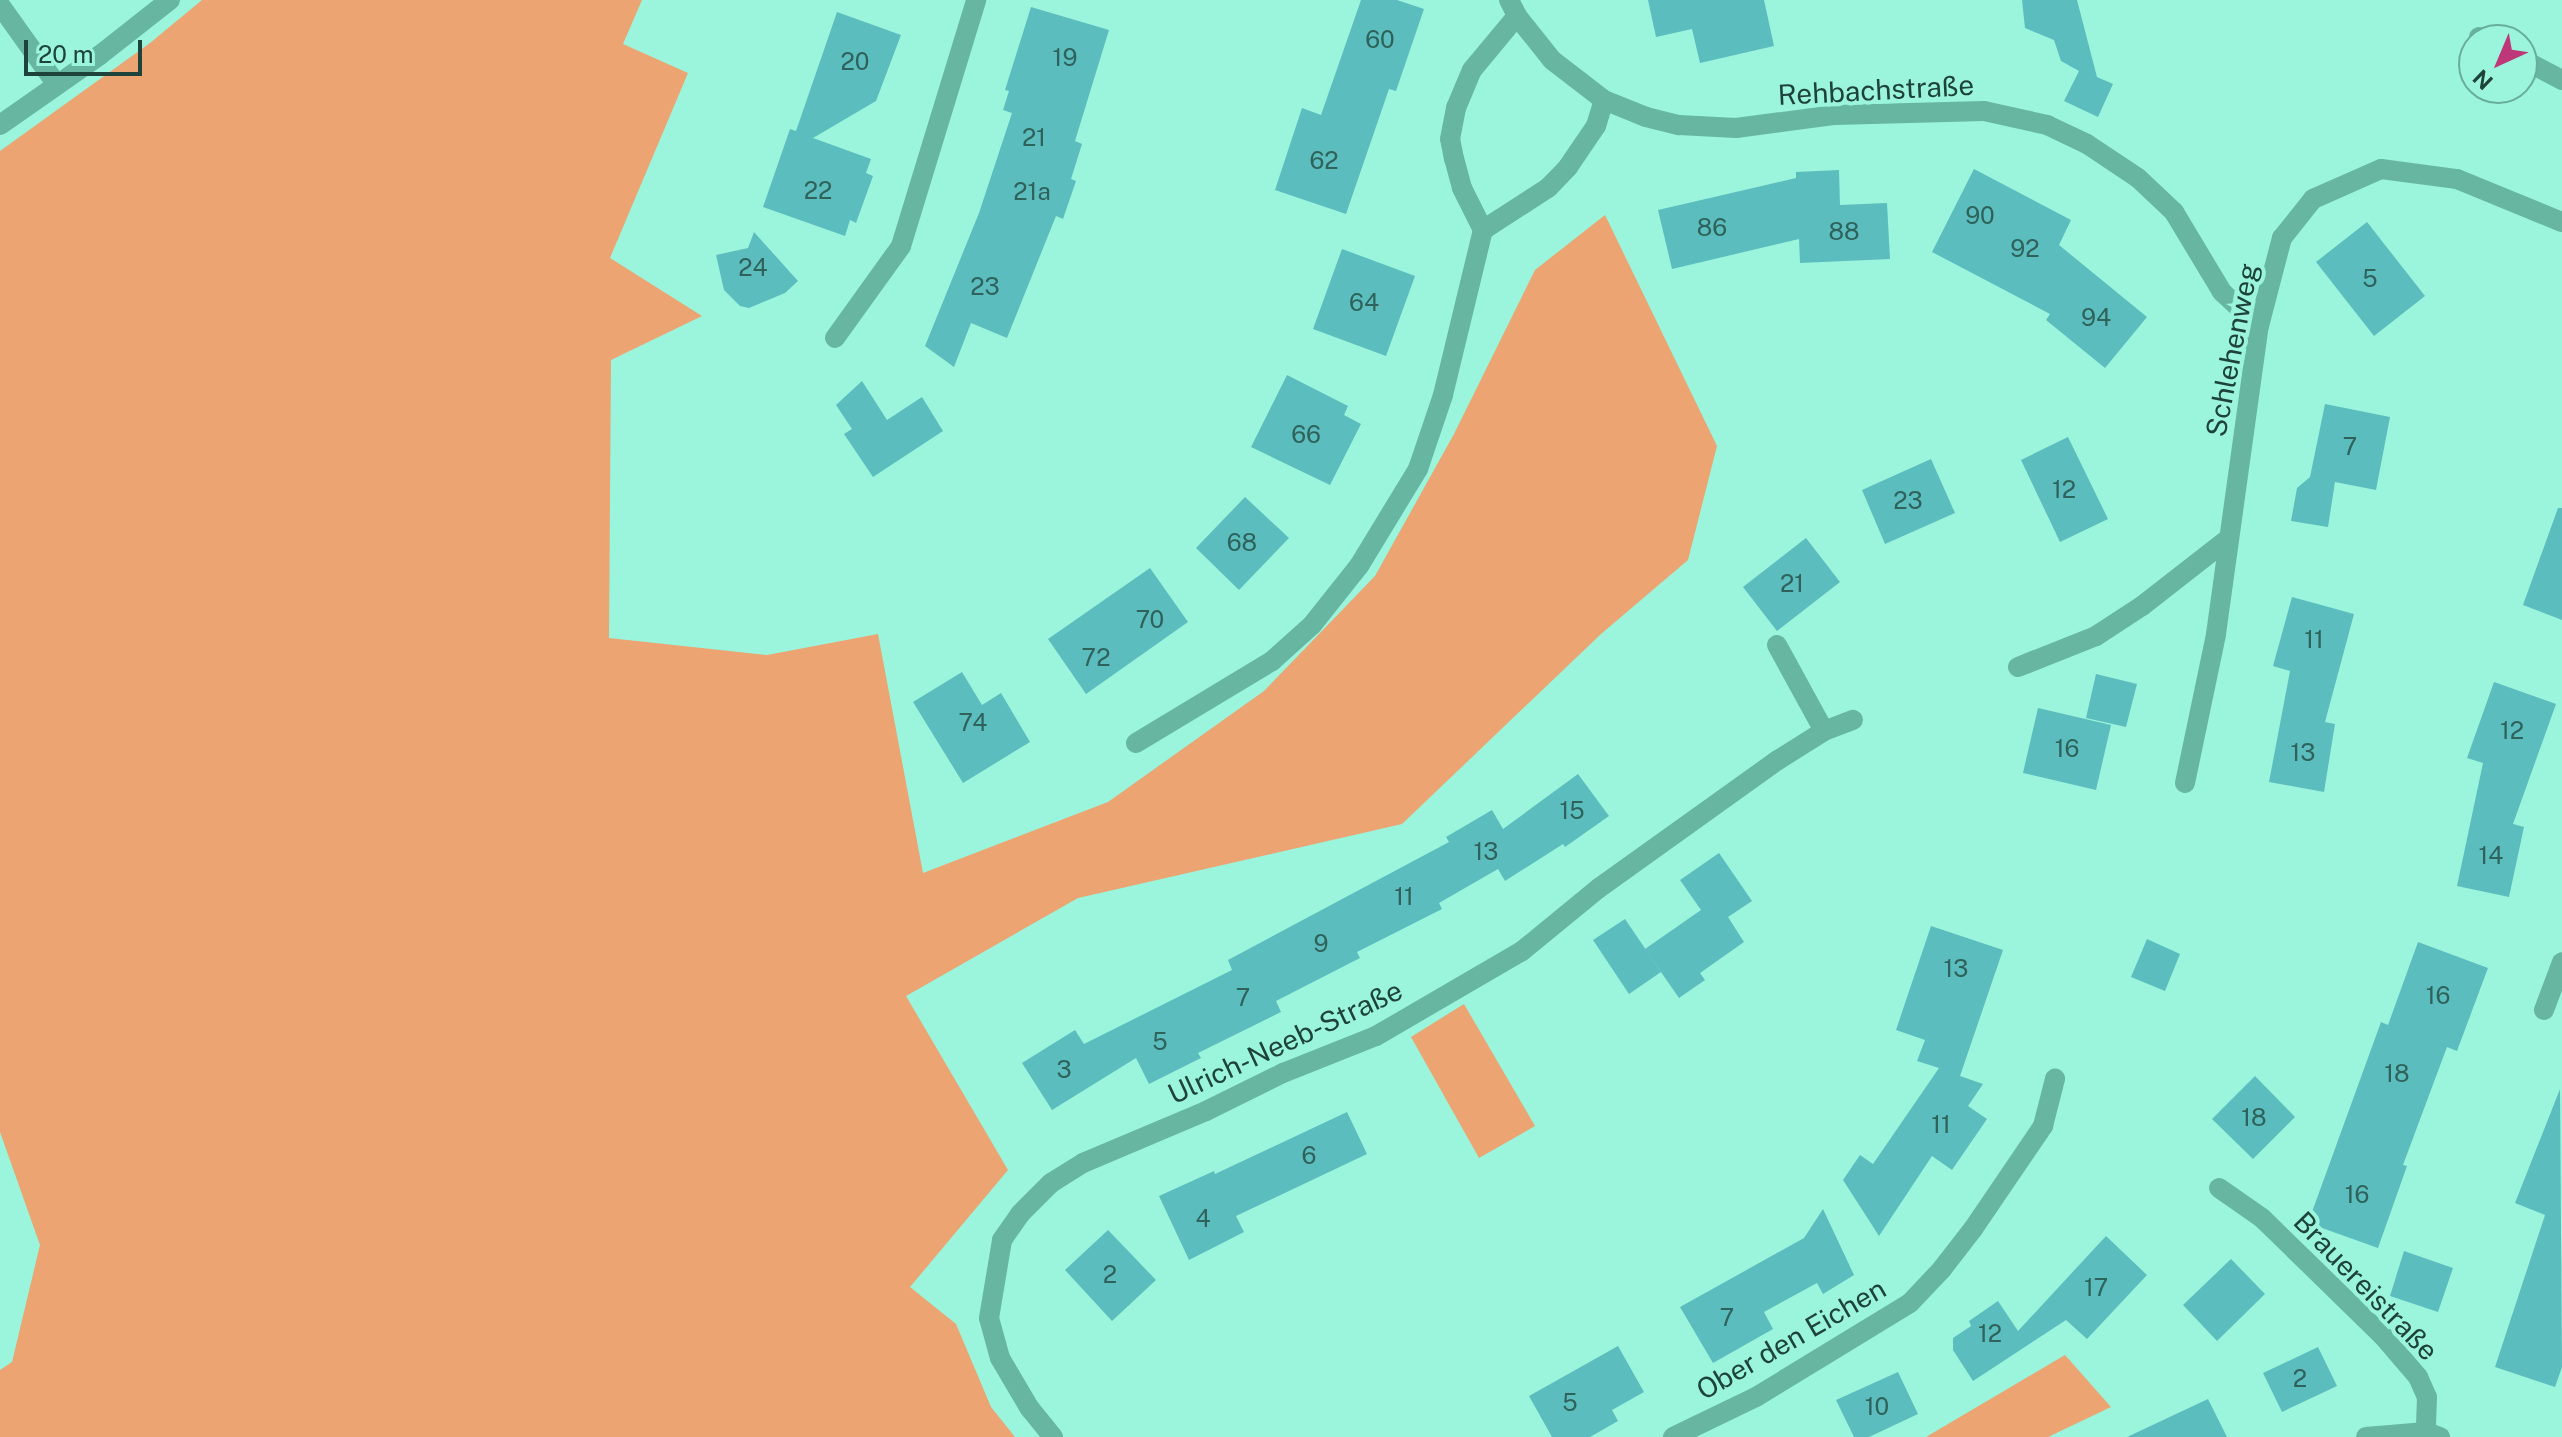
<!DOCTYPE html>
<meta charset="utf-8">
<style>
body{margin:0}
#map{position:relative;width:2562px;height:1437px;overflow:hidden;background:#9bf4dc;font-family:"Public Sans",sans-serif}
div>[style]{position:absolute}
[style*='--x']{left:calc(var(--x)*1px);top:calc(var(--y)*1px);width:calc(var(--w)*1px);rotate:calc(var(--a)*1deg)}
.green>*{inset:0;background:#eba472}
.building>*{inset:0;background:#5cbdbe}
.minor>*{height:20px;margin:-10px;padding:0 10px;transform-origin:10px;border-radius:10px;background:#67b6a2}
span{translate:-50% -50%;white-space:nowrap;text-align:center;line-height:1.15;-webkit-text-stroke:8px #9bf4dc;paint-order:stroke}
.number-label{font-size:24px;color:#2e625b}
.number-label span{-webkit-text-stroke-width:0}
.street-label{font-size:28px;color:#1e433a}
.north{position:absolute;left:2458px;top:24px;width:80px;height:80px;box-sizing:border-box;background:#9bf4dc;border:2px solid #69ad9b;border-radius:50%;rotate:224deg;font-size:22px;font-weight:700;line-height:32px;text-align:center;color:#1e433a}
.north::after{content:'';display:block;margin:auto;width:28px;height:36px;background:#be3778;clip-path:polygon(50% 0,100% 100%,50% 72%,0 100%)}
.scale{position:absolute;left:24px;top:40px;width:118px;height:36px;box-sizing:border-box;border:4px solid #1e433a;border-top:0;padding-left:10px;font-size:24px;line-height:28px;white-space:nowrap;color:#1e433a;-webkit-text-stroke:6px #9bf4dc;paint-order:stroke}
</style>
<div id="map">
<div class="green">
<div style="clip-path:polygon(202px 0,642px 0,623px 44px,688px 73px,610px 258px,702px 316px,611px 360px,609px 638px,767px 655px,878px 634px,923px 873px,1108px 802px,1264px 691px,1375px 576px,1454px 434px,1535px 270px,1605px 215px,1717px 446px,1688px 560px,1601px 634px,1402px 824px,1078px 898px,906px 996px,1008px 1170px,910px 1287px,956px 1324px,991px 1407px,1015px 1437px,0 1437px,0 1370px,12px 1362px,40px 1245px,0 1132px,0 151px,150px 43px)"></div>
<div style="clip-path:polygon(1464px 1004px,1535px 1126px,1479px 1158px,1411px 1037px)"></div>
<div style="clip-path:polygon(2065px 1355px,2111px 1407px,2048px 1437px,1926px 1437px)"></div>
</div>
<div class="building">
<div style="clip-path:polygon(1361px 0,1397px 0,1424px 9px,1396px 91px,1389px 89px,1346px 214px,1275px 190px,1302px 108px,1321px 115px)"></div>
<div style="clip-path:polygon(1648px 0,1764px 0,1774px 46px,1700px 63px,1692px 29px,1656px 37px)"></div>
<div style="clip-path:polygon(2022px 0,2077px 0,2097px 77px,2113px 84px,2098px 117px,2064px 101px,2079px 71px,2061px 61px,2054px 40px,2025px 28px)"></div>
<div style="clip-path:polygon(1031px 7px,1109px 30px,1075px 141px,1082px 144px,1071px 179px,1076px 181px,1063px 219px,1056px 216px,1007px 338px,971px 323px,954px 367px,925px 346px,979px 213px,1012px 113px,1003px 110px,1009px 91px,1005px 90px)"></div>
<div style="clip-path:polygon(837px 12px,901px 35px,876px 101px,813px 138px,871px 159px,866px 173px,873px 176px,856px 223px,850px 220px,845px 236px,763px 207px,790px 129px,796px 131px)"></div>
<div style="clip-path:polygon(1974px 169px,2071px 220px,2059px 245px,2147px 317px,2105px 368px,2046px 320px,2050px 314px,1932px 252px)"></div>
<div style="clip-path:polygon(1839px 170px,1840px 205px,1887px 203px,1890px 259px,1800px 263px,1799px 239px,1672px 269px,1658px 210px,1796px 178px,1796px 172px)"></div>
<div style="clip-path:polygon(2367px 222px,2425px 296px,2374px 336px,2316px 262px)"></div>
<div style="clip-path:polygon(754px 232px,798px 281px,785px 293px,749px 308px,740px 306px,724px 290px,716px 255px,748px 248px)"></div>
<div style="clip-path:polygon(1342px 249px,1415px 276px,1386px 356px,1313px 329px)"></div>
<div style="clip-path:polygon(1287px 375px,1348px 406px,1344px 415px,1361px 424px,1330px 485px,1251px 447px)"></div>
<div style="clip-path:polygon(862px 381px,887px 420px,922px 397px,943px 431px,873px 477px,844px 434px,852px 429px,836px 405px)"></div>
<div style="clip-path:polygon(2325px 404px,2390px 417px,2376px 490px,2335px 482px,2328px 527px,2291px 521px,2297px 488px,2310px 477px)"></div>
<div style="clip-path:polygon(2068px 437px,2108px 519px,2060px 542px,2021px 460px)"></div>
<div style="clip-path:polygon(1931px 459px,1955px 513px,1885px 544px,1862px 490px)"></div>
<div style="clip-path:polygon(1245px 497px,1289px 538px,1239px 590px,1196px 548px)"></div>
<div style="clip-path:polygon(2558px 508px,2562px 508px,2562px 620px,2523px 605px)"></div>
<div style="clip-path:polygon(1806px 538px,1840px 582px,1777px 631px,1743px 587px)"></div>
<div style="clip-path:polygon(1150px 568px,1188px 622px,1086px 694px,1048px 639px)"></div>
<div style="clip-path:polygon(2292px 597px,2354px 614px,2325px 722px,2335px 724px,2324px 792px,2269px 782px,2290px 671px,2273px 666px)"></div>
<div style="clip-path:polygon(962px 672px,982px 705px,1001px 693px,1030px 742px,963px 783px,913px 702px)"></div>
<div style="clip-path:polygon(2096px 674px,2137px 684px,2126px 727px,2086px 718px)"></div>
<div style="clip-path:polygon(2494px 682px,2556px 704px,2513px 824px,2524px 827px,2509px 897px,2457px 886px,2483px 763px,2467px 758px)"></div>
<div style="clip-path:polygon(2038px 708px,2111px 725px,2096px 790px,2023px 773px)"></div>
<div style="clip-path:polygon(1578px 774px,1609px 816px,1565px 847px,1563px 844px,1505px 881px,1498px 869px,1439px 903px,1442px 909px,1357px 952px,1360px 958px,1276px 1001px,1281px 1012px,1198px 1053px,1201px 1058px,1149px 1084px,1136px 1058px,1052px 1110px,1022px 1063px,1075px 1030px,1084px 1044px,1232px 970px,1228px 960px,1449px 842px,1446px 837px,1492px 810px,1503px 829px)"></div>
<div style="clip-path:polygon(1719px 853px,1752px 901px,1728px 917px,1744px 942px,1700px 973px,1705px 980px,1679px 998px,1645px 949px,1701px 910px,1680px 880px)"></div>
<div style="clip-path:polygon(1625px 919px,1661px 972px,1629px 994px,1593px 940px)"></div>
<div style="clip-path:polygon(1931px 926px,2003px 950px,1960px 1076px,1983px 1084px,1968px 1106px,1987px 1119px,1952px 1170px,1932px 1156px,1879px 1236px,1843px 1180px,1860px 1155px,1873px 1164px,1939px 1068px,1917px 1061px,1925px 1040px,1896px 1030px)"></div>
<div style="clip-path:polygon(2147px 939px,2180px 954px,2165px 991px,2131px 977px)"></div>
<div style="clip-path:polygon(2418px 942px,2488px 968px,2457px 1051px,2447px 1047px,2403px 1165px,2407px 1166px,2378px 1248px,2308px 1223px,2381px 1022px,2388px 1025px)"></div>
<div style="clip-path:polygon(2255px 1076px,2295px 1117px,2253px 1159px,2212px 1119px)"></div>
<div style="clip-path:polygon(2560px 1089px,2562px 1367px,2555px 1387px,2495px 1367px,2545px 1215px,2515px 1203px)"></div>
<div style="clip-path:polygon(1347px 1112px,1367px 1154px,1236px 1216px,1244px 1232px,1189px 1260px,1159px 1196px,1214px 1171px,1215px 1174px)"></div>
<div style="clip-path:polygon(1823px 1209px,1854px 1275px,1823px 1294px,1817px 1283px,1764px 1312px,1773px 1329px,1713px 1363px,1680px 1307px,1804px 1238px)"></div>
<div style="clip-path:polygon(1108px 1230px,1156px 1280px,1112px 1321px,1065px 1270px)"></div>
<div style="clip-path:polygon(2106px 1236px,2147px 1275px,2087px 1339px,2066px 1320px,1973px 1381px,1953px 1350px,1953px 1338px,1971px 1326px,1969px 1321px,1998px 1301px,2018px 1331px)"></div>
<div style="clip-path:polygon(2404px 1251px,2453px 1268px,2438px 1312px,2390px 1296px)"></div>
<div style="clip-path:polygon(2231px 1259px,2265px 1294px,2217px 1341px,2183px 1305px)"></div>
<div style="clip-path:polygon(1618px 1346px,1644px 1392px,1612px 1410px,1618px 1421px,1590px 1437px,1552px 1437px,1529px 1396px)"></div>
<div style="clip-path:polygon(2318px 1347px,2337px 1386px,2282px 1412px,2263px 1373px)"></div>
<div style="clip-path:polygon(1898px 1372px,1918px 1414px,1869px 1437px,1854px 1437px,1836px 1400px)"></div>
<div style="clip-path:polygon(2208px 1399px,2227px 1437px,2127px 1437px)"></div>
</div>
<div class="minor">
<div style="--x:1509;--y:0;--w:18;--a:63"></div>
<div style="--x:1517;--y:16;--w:56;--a:51.5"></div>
<div style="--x:1552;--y:60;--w:66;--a:37.6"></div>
<div style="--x:1604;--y:100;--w:45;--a:22"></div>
<div style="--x:1646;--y:117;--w:34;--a:14"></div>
<div style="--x:1679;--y:125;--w:57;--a:3"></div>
<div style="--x:1736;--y:128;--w:100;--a:-7.5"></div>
<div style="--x:1835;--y:115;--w:149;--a:-1.5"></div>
<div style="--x:1984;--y:111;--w:65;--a:12.5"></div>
<div style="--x:2047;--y:125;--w:44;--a:25.4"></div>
<div style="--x:2087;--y:144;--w:61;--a:33.7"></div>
<div style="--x:2138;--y:178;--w:50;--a:43.4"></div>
<div style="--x:2174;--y:212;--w:93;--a:59"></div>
<div style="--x:2222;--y:292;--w:50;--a:42.6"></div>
<div style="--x:0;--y:5;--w:98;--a:54.5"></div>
<div style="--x:2479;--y:37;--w:6;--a:31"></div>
<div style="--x:2522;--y:59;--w:45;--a:27.7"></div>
<div style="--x:0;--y:125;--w:122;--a:-35"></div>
<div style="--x:100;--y:55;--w:89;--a:-38.2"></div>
<div style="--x:1483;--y:230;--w:77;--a:-32.9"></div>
<div style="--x:1548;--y:188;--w:29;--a:-46"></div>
<div style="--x:1568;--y:167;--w:50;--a:-55.7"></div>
<div style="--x:1596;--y:126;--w:27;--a:-73"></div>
<div style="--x:835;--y:338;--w:113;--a:-54.3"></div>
<div style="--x:901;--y:246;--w:257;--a:-73"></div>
<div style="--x:1777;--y:645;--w:98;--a:61.3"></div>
<div style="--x:2018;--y:667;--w:84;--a:-21.7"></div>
<div style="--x:2096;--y:636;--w:55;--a:-33.1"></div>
<div style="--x:2142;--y:606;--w:110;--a:-38"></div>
<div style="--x:1136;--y:743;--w:159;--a:-31.1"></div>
<div style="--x:1272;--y:661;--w:54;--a:-42"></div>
<div style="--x:1312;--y:625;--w:75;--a:-51.5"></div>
<div style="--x:1359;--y:566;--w:114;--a:-58.7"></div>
<div style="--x:1418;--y:469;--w:78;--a:-71.3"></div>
<div style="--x:1443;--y:395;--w:170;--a:-76.4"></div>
<div style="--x:1483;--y:230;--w:47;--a:-116.6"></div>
<div style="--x:1462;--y:188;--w:30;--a:-105"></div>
<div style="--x:1454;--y:159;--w:20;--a:-101"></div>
<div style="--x:1450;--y:139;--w:32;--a:-79"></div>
<div style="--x:1456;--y:108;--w:41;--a:-67.2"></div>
<div style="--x:1472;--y:70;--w:70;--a:-50.2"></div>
<div style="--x:2185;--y:783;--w:152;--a:-78.2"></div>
<div style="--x:2216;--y:634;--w:311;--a:-82.1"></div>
<div style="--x:2259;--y:326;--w:91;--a:-75.4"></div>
<div style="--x:2282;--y:238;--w:50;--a:-51.5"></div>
<div style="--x:2313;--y:199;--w:74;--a:-23.8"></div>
<div style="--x:2381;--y:169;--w:77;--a:7.5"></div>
<div style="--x:2457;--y:179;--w:113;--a:22.3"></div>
<div style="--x:2544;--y:1010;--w:51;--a:-69.4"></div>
<div style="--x:2219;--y:1188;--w:52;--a:34.9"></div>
<div style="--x:2262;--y:1218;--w:169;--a:44.3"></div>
<div style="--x:2383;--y:1336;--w:54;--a:49.5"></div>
<div style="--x:2418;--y:1377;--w:22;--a:66"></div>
<div style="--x:2427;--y:1397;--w:35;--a:92"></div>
<div style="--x:1053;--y:1437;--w:36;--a:-129"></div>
<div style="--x:1030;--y:1409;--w:59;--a:-120.5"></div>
<div style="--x:1000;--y:1358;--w:41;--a:-105.4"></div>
<div style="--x:989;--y:1318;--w:79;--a:-80.5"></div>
<div style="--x:1002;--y:1240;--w:32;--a:-55"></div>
<div style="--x:1020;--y:1214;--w:44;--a:-45"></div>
<div style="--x:1051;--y:1183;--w:38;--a:-32"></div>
<div style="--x:1083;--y:1163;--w:134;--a:-22.9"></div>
<div style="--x:1206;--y:1111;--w:86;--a:-26.3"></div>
<div style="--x:1283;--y:1073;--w:100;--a:-21.7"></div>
<div style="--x:1376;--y:1036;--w:169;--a:-30.2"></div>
<div style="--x:1522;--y:951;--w:99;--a:-39.3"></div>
<div style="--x:1599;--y:888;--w:220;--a:-35.6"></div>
<div style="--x:1778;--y:760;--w:54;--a:-32.2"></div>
<div style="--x:1824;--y:731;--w:31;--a:-21"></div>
<div style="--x:1673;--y:1437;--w:92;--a:-25.7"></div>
<div style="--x:1756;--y:1397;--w:180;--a:-31.4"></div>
<div style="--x:1910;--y:1303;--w:47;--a:-46.7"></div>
<div style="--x:1942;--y:1269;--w:51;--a:-52.2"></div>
<div style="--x:1973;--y:1229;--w:125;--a:-55.8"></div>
<div style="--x:2043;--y:1126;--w:49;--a:-75.7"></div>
<div style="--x:2366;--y:1437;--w:60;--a:-4.8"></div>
<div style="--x:2426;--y:1432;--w:15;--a:20"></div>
</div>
<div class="number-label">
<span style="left:1380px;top:40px">60</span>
<span style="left:1065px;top:58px">19</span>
<span style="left:855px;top:62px">20</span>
<span style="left:1034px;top:138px">21</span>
<span style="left:1324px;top:161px">62</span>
<span style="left:818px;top:191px">22</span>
<span style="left:1032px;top:192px">21a</span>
<span style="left:1980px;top:216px">90</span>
<span style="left:1712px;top:228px">86</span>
<span style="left:1844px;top:232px">88</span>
<span style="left:2025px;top:249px">92</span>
<span style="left:753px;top:268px">24</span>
<span style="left:2370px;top:279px">5</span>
<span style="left:985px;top:287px">23</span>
<span style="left:1364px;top:303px">64</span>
<span style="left:2096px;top:318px">94</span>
<span style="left:1306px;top:435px">66</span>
<span style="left:2350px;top:447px">7</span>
<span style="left:2064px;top:490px">12</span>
<span style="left:1908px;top:501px">23</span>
<span style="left:1242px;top:543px">68</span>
<span style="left:1792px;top:584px">21</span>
<span style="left:1150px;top:620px">70</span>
<span style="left:2314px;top:640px">11</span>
<span style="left:1096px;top:658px">72</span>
<span style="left:973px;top:723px">74</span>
<span style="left:2512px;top:731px">12</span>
<span style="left:2067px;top:749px">16</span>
<span style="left:2303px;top:753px">13</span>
<span style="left:1572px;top:811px">15</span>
<span style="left:1486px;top:852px">13</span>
<span style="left:2491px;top:856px">14</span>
<span style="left:1404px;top:897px">11</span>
<span style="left:1321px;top:944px">9</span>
<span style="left:1956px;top:969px">13</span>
<span style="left:2438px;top:996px">16</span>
<span style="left:1243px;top:998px">7</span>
<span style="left:1160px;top:1042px">5</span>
<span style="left:1064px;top:1070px">3</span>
<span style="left:2397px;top:1074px">18</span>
<span style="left:2254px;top:1118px">18</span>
<span style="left:1941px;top:1125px">11</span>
<span style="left:1309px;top:1156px">6</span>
<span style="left:2357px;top:1195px">16</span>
<span style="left:1203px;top:1219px">4</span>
<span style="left:1110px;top:1275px">2</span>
<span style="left:2096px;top:1288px">17</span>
<span style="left:1727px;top:1318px">7</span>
<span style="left:1990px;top:1334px">12</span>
<span style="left:2300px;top:1379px">2</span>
<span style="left:1570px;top:1403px">5</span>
<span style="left:1877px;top:1407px">10</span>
</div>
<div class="street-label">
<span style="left:1876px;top:90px;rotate:-3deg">Rehbachstraße</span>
<span style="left:2232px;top:350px;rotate:-79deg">Schlehenweg</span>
<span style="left:1285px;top:1042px;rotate:-25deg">Ulrich-Neeb-Straße</span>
<span style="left:2366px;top:1286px;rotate:46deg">Brauereistraße</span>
<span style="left:1791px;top:1339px;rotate:-30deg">Ober den Eichen</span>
</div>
<div class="north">N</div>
<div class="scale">20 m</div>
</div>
